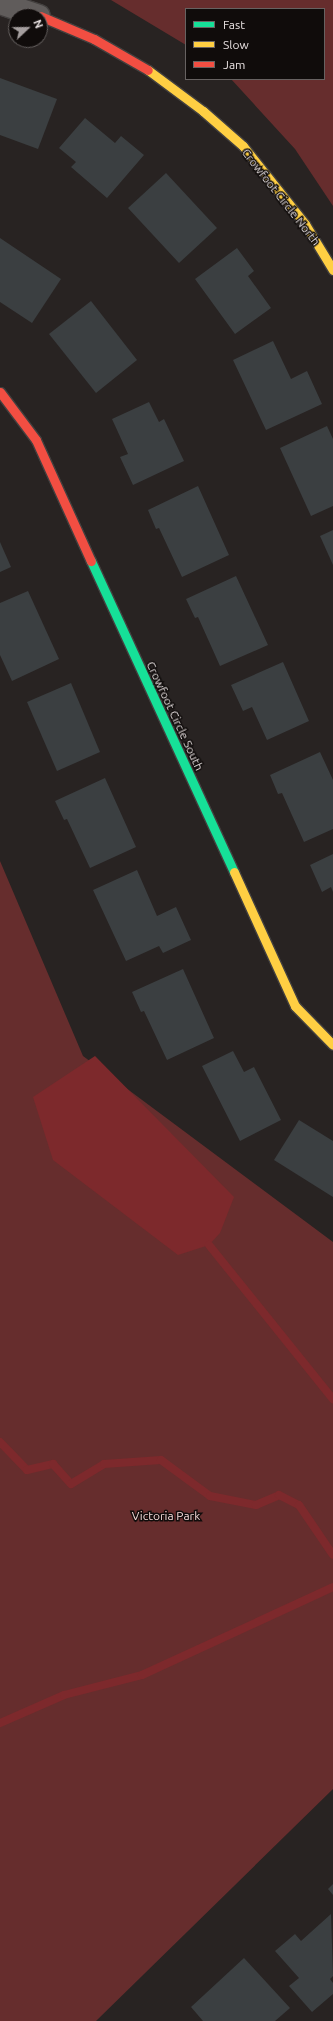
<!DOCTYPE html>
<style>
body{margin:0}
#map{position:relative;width:333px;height:2021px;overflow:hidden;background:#282322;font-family:Ubuntu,sans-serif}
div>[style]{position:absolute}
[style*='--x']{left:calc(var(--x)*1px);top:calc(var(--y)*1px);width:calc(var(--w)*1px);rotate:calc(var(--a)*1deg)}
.green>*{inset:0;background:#662d2d}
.water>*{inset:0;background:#7d292c}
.stream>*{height:8px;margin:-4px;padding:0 4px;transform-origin:4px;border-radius:4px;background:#7d292c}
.building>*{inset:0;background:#3b3f41}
.roads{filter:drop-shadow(1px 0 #43403f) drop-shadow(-1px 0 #43403f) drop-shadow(0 1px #43403f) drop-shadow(0 -1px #43403f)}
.street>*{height:22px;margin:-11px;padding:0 11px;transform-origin:11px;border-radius:11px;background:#605c5b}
.fast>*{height:9px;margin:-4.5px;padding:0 4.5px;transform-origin:4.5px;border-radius:4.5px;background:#16e098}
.slow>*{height:9px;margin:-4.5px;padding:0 4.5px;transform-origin:4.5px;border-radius:4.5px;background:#ffcf43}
.jam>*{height:9px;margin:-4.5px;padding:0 4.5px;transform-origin:4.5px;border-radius:4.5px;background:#f24e42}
span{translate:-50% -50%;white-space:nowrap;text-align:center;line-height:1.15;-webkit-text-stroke:3px #100c0b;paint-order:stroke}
.street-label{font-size:12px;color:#e9e2e2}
.park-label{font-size:12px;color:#f6dad9}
.legend{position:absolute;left:185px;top:8px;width:140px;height:72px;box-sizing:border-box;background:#100c0b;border:1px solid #676261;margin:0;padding:5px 7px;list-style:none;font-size:12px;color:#e9e2e2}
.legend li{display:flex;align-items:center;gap:8px;height:20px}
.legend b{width:20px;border:1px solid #676261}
.north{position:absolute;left:8px;top:8px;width:40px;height:40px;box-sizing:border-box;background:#100c0b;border:1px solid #676261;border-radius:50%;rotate:68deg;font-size:11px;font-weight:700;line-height:16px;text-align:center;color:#e9e2e2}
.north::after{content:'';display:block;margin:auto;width:14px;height:18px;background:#a59f9f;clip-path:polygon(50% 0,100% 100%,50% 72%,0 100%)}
</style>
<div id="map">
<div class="green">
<div style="clip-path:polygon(111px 0,333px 0,333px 206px,295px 149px,231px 79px,324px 79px,324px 9px,186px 9px,186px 45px)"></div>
<div style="clip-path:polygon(0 861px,83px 1056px,333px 1242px,333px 1789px,96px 2021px,0 2021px)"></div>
</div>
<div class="water">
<div style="clip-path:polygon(95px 1056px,234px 1197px,220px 1233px,209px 1245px,178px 1255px,53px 1160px,33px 1097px)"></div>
</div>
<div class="stream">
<div style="--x:209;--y:1245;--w:198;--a:51.2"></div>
<div style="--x:0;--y:1442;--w:39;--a:46"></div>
<div style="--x:27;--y:1470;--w:27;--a:-13"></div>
<div style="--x:53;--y:1464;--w:27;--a:48"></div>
<div style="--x:71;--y:1484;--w:39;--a:-31"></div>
<div style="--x:104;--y:1464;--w:57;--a:-4"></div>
<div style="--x:161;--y:1460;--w:61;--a:36.3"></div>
<div style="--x:210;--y:1496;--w:47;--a:11.1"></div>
<div style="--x:256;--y:1505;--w:25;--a:-23"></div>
<div style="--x:279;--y:1495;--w:22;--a:27"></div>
<div style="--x:299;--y:1505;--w:60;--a:55.8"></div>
<div style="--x:0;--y:1723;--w:70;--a:-23.6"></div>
<div style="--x:64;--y:1695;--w:81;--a:-14.4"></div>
<div style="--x:142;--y:1675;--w:210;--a:-24.7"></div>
</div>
<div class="building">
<div style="clip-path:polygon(0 78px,57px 99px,38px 149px,0 135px)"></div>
<div style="clip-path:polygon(85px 118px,115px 143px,121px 136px,144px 155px,107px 198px,71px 167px,76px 162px,59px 148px)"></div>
<div style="clip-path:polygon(166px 173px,217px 228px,179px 263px,128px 208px)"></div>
<div style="clip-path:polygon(0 238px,61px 279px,32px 323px,0 302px)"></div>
<div style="clip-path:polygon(237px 248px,254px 271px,248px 276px,271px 308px,235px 334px,195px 279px)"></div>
<div style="clip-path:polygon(91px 301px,137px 360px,96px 393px,49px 334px)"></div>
<div style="clip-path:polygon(273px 341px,291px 379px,307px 371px,322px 404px,266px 430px,233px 360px)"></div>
<div style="clip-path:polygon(149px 402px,159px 422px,164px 419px,184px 461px,133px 485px,120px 457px,128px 454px,112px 419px)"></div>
<div style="clip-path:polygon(327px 426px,333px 439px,333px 506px,311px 516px,280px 448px)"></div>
<div style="clip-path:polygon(198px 486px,229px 555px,182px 577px,159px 528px,156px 529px,148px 510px)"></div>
<div style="clip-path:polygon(333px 530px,333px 565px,320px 536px)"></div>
<div style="clip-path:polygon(0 542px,11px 567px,0 572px)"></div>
<div style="clip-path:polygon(236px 576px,268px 645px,220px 666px,198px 617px,195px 618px,186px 599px)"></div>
<div style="clip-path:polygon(28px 591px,59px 659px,12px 681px,0 655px,0 603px)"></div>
<div style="clip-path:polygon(283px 662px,309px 721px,267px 740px,252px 707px,243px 711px,231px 685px)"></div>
<div style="clip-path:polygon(71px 683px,100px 752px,57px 771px,27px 702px)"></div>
<div style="clip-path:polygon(320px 752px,333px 780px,333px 829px,304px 842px,282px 793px,278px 794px,270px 775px)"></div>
<div style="clip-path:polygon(105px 778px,136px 847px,90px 868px,67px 819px,64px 820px,55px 801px)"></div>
<div style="clip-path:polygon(333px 854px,333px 892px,331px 887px,322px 892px,310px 865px)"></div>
<div style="clip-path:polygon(137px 870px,157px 916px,176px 907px,191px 940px,163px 953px,159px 946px,126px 961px,93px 890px)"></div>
<div style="clip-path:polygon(183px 969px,214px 1038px,167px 1060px,144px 1011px,141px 1012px,132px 992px)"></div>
<div style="clip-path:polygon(233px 1051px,244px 1072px,254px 1067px,281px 1120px,240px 1141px,202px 1066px)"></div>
<div style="clip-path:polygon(299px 1120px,333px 1141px,333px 1197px,274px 1160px)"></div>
<div style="clip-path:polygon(333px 1884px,333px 1895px,328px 1889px)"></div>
<div style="clip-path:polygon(331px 1914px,333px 1976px,330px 1979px,333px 1983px,333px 1994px,312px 2012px,289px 1986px,299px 1978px,275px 1951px,295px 1934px,301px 1941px)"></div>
<div style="clip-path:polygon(244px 1958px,290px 2008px,275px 2021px,203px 2021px,191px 2007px)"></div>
</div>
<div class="roads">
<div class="street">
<div style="--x:0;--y:3;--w:41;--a:18.4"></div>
</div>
<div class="fast">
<div style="--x:91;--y:561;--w:342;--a:65.3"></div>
</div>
<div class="slow">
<div style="--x:148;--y:70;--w:69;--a:36.7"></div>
<div style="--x:203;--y:111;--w:53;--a:41.2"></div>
<div style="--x:243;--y:146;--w:100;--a:51.5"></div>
<div style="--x:305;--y:224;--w:54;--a:58.7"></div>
<div style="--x:234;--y:872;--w:147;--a:65.5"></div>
<div style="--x:295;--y:1006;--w:54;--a:45.7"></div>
</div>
<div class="jam">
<div style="--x:40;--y:16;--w:59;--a:23.1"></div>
<div style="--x:94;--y:39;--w:62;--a:29.9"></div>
<div style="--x:0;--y:392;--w:60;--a:53.1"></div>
<div style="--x:36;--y:440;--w:133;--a:65.6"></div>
</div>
</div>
<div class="street-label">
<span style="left:281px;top:197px;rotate:52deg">Crowfoot Circle North</span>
<span style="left:175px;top:716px;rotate:65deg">Crowfoot Circle South</span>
</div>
<div class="park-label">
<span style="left:166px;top:1516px">Victoria Park</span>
</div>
<ul class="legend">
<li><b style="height:5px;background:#16e098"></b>Fast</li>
<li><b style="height:5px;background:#ffcf43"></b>Slow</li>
<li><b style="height:5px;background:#f24e42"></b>Jam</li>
</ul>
<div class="north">N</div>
</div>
